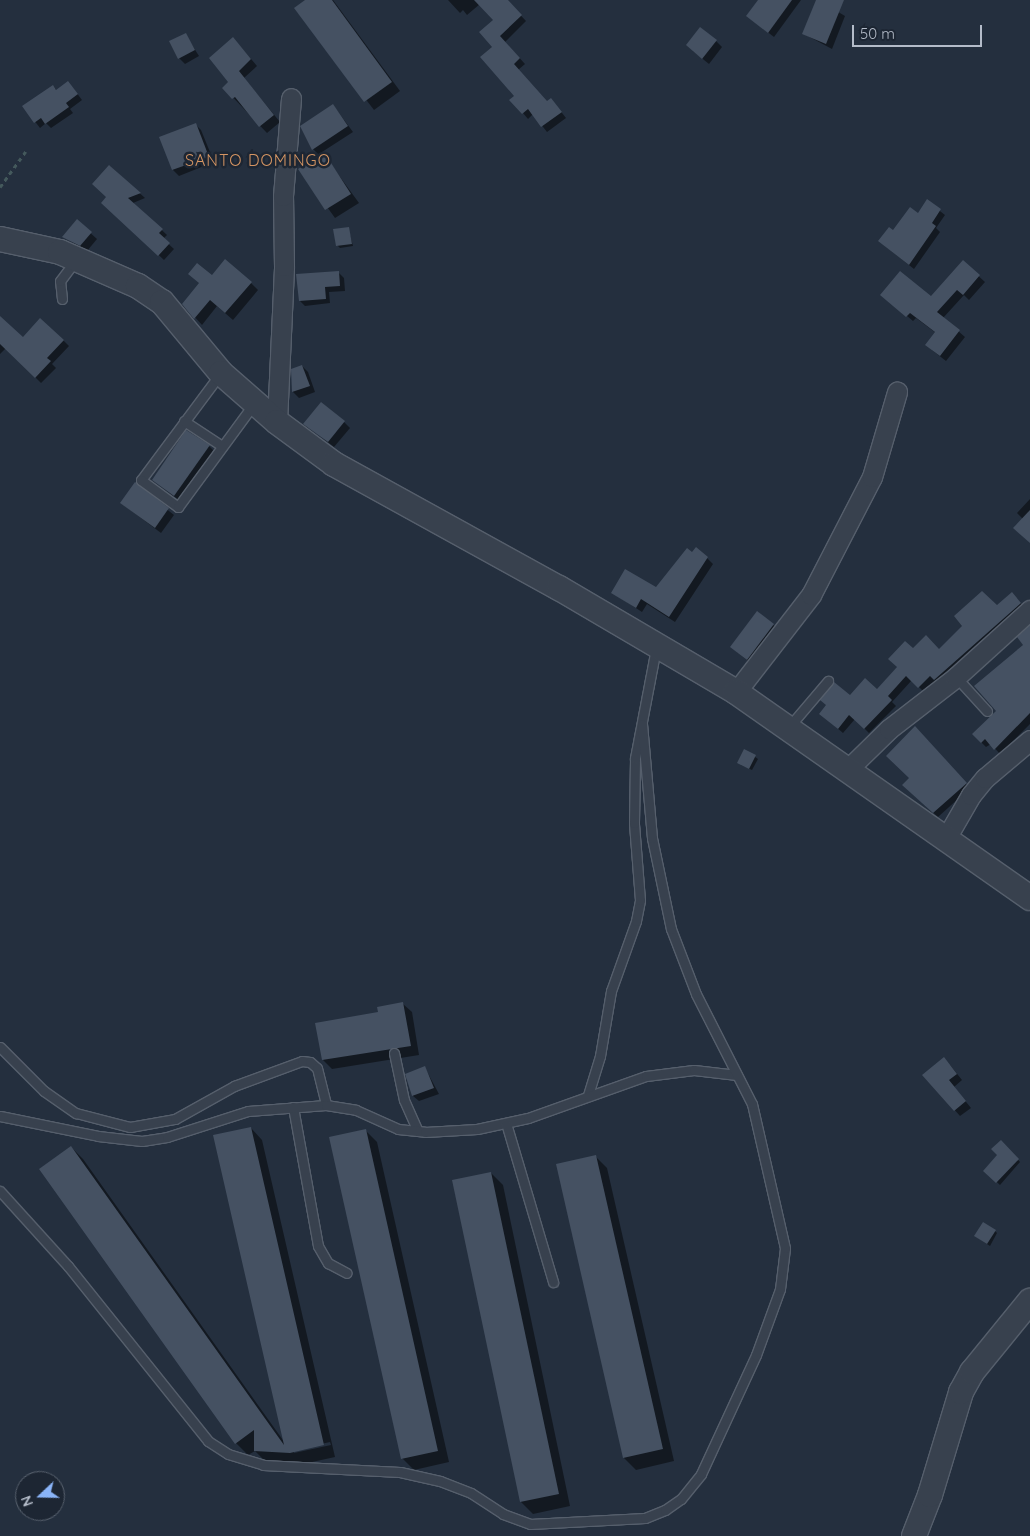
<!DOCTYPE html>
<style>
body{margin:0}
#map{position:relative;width:1030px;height:1536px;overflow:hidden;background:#242f3e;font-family:Quicksand,sans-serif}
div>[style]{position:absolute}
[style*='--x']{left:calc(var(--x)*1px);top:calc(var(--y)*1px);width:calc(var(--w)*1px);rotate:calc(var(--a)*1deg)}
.shadow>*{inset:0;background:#0007}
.building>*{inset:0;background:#455162}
.path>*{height:3px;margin-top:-1.5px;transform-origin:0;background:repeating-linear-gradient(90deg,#44595c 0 4px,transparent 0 8px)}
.roads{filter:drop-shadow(1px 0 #565f6c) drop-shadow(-1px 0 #565f6c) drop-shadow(0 1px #565f6c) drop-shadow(0 -1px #565f6c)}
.service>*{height:9px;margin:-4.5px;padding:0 4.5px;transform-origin:4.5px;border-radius:4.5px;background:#38414e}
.minor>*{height:19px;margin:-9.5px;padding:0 9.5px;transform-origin:9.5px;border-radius:9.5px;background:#38414e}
.tertiary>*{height:24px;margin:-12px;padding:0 12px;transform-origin:12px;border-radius:12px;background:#38414e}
span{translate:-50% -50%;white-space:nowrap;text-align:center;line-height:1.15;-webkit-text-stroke:5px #1d2633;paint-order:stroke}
.quarter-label{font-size:16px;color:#d59563;letter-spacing:1px}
.north{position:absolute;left:15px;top:1471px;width:50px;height:50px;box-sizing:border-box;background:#1d2633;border:1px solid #59626f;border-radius:50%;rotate:249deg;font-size:14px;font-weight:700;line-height:20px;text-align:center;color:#b4bcc9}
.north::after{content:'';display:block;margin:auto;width:18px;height:22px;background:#8ab4f8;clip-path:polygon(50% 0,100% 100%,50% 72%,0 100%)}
.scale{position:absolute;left:852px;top:25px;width:130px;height:22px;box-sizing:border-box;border:2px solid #b4bcc9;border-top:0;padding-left:6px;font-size:15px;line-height:18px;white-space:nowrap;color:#b4bcc9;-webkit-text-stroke:4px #1d2633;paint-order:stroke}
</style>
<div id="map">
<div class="shadow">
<div style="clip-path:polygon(307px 0,333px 0,400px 91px,374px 110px,296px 8px)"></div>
<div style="clip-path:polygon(448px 0,506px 0,526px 21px,505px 42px,525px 64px,518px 70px,547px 102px,551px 99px,566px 118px,547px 132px,533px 114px,528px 119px,523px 113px,493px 47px,495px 20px,480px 4px,467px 15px,463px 10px,460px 13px)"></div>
<div style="clip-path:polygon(759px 0,801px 0,774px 37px,747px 16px)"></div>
<div style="clip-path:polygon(818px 0,845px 16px,832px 49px,804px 34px)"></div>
<div style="clip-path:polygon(185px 34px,199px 56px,185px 64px,179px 58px)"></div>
<div style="clip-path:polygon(716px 41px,722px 47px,709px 64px,693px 51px)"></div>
<div style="clip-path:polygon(239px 45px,257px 66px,244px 78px,280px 122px,267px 133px,224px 88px,230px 82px)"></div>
<div style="clip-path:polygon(53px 86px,57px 91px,73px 88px,82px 100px,70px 109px,73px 113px,51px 128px,46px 123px,40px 128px,24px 107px)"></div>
<div style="clip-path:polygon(333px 105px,353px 132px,322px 152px,359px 203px,335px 218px,300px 169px,320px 156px,313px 149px)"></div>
<div style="clip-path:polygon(196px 125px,201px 130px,214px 162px,179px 176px,173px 170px,161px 138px)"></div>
<div style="clip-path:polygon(110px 166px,145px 198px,133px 203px,167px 235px,163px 239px,174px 249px,164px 260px,103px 203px,108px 198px)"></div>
<div style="clip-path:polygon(927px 201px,945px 215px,936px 228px,940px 232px,914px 269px,885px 246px,894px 232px,918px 215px)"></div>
<div style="clip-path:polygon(77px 221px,97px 239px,87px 251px,64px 237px)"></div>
<div style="clip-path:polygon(348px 228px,353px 246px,340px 248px,337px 245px)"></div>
<div style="clip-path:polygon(963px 262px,985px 282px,969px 300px,964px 295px,943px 318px,965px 337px,946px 361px,932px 350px,936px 333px,916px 318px,913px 321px,888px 300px,931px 298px)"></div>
<div style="clip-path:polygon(339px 273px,344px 278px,345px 291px,329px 292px,330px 303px,305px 306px,300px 301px)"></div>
<div style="clip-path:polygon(212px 277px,251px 283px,258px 290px,233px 320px,217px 306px,202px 325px,183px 304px)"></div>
<div style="clip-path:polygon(0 317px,23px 339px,63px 340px,69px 346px,52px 364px,56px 368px,41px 383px,6px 348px,0 354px)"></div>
<div style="clip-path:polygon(302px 366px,308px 372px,315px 392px,299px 398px,293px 392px,292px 370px)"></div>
<div style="clip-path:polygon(344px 422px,350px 428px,334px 447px,305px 424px)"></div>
<div style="clip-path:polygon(209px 446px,218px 455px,184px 504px,153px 480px)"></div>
<div style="clip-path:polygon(135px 484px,174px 515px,161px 533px,121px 503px)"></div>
<div style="clip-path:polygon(1030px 499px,1030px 542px,1023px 519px,1017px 513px)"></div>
<div style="clip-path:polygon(692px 554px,707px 558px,713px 564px,675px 622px,647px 604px,642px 612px,613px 593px,656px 589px)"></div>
<div style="clip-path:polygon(1012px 594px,1025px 608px,939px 684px,936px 680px,924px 692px,912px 680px,892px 702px,896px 706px,869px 733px,855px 719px,843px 733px,821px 714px,850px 696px,877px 690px,913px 650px,939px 650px)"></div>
<div style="clip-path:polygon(758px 612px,779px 630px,753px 665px,737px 652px)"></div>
<div style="clip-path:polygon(1030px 627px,1030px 724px,1000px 754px,991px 744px,986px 747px,973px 734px,998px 711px)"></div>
<div style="clip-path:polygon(920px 732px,970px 788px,938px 817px,908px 790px)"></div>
<div style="clip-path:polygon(745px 750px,758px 759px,752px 770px,741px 765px)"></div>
<div style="clip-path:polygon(403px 1004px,412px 1012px,419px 1055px,332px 1069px,323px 1060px,379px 1013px)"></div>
<div style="clip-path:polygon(950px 1065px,962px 1080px,954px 1087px,971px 1108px,960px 1116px,924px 1075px)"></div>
<div style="clip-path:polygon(425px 1068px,439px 1094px,419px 1101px,413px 1096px,406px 1075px)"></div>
<div style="clip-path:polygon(evenodd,251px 1128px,262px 1140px,335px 1457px,303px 1464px,267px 1463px,255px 1451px,248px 1455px,236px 1443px,40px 1169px,71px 1147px,83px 1159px,285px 1443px,251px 1128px,330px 1442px,331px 1445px,294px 1453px,294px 1450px,330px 1442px)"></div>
<div style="clip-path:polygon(365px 1130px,377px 1142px,449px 1462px,414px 1470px,402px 1458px)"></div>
<div style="clip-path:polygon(1001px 1141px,1020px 1162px,1000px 1185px,985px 1171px,999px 1155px)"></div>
<div style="clip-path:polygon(595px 1156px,607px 1168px,674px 1461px,636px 1470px,624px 1458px)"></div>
<div style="clip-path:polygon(491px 1173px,503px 1185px,570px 1506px,533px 1514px,521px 1502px,453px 1181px)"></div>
<div style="clip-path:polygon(995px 1231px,997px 1233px,990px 1246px,975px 1236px)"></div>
</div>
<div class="building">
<div style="clip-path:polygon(305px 0,332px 0,392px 82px,364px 102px,294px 8px)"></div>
<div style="clip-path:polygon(474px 0,508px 0,522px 15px,500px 36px,520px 58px,514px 64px,547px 101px,551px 98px,562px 112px,541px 127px,528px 109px,522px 114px,509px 100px,514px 96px,480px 57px,492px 47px,479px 32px,493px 20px)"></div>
<div style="clip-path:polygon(758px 0,792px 0,768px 33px,746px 16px)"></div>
<div style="clip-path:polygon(816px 0,844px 0,826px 44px,802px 34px)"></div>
<div style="clip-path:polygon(700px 27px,717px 40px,702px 59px,686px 45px)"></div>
<div style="clip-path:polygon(186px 33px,195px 50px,178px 59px,169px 41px)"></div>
<div style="clip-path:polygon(233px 37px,251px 59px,239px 71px,274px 115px,259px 127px,235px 97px,232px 99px,222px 88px,228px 82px,209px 58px)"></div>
<div style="clip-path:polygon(68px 81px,78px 94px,66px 103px,69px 107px,45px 124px,41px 118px,34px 123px,22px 106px,53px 85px,56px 90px)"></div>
<div style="clip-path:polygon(333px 104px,348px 126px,312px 150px,300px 126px)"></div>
<div style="clip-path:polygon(196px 123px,209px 157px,172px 170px,159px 137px)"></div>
<div style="clip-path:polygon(324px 152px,351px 194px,325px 210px,298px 169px)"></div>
<div style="clip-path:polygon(109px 165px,141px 193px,128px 198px,163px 229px,159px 233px,170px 243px,158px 256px,101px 203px,106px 197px,92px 184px)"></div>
<div style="clip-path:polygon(927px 199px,941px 209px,932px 223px,936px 226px,909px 265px,878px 241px,889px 227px,893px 230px,910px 207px,918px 213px)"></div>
<div style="clip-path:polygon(77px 219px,92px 232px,80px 246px,62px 237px)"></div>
<div style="clip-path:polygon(349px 227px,352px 244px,336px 246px,333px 229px)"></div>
<div style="clip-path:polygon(225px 259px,252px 282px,225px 313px,210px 300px,194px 319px,182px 304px,199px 283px,188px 274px,197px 263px,212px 275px)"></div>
<div style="clip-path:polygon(963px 260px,980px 275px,963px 295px,957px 290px,937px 312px,960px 330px,940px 356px,925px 345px,935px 332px,910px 313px,906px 317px,880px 295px,900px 271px,931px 296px)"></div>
<div style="clip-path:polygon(339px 271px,340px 286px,325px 287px,326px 299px,299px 301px,296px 274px)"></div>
<div style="clip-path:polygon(0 316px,23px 337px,40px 318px,64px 340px,47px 358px,51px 361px,35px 378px,0 344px)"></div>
<div style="clip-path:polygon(302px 365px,310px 386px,292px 392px,291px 369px)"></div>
<div style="clip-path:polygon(321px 402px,345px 421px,328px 442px,303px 424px)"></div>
<div style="clip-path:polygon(186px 430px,210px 445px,174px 496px,152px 480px)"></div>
<div style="clip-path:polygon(135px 482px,169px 508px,155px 528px,120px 503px)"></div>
<div style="clip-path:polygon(1030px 510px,1030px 543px,1013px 528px)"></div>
<div style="clip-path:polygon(696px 547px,708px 557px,669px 617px,641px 599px,636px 608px,611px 593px,625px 569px,656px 587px,687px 548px,692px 552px)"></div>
<div style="clip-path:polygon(982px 591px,997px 605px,1012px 592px,1021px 603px,934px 680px,930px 676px,918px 688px,906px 676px,888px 696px,892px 700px,864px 729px,849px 715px,838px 729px,819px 714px,826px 705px,820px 700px,834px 682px,850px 695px,865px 678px,877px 689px,897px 667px,888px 659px,905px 641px,913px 648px,926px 635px,939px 649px,962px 626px,954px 616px)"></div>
<div style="clip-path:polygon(757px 611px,774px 624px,747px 660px,730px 647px)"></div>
<div style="clip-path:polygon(1030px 625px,1030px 713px,994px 750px,985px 739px,981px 743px,972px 734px,996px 711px,974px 686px,1023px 645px,1017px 637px)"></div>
<div style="clip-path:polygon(915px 726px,967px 783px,933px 813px,902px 785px,909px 778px,886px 756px)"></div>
<div style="clip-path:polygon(744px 749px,756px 755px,749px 769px,737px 763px)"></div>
<div style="clip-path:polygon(403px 1002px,411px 1046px,322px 1060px,315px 1023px,378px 1012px,377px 1007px)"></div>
<div style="clip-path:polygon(944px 1057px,957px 1074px,949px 1080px,966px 1101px,954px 1111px,922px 1075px)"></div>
<div style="clip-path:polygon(425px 1066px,434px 1088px,412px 1096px,405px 1074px)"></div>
<div style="clip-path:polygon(251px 1127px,324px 1445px,290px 1453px,254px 1451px,254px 1430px,235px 1444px,39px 1169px,71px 1146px,284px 1445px,213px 1135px)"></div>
<div style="clip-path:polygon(366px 1129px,438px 1451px,401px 1459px,329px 1137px)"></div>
<div style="clip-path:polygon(1001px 1140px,1019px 1159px,996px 1183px,983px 1171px,997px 1155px,991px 1149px)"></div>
<div style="clip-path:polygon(596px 1155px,663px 1449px,623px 1458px,556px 1164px)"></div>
<div style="clip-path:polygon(491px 1172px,559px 1494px,520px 1502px,452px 1180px)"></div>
<div style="clip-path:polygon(983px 1222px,996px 1230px,987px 1244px,974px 1236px)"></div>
</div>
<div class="path">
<div style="--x:0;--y:187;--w:44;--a:-54.2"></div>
</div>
<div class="roads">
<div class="service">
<div style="--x:62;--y:299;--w:18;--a:-96"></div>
<div style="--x:60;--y:281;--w:25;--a:-53"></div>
<div style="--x:220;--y:374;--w:132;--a:126.7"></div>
<div style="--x:141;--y:480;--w:46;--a:36.1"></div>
<div style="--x:178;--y:507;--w:130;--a:-53.7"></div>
<div style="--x:184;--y:421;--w:45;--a:33.3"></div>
<div style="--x:956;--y:677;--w:46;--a:47.6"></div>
<div style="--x:788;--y:728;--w:62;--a:-49.6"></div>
<div style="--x:0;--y:1047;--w:62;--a:45"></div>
<div style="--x:44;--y:1091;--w:39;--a:35"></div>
<div style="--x:76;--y:1113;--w:56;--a:14.5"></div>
<div style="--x:130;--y:1127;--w:46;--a:-10.1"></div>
<div style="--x:175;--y:1119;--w:68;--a:-29.2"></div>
<div style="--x:234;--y:1086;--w:72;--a:-20.2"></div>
<div style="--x:302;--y:1061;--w:8;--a:7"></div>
<div style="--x:310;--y:1062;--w:9;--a:41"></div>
<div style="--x:317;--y:1068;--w:38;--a:76"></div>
<div style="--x:394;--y:1053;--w:48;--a:78"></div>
<div style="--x:404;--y:1100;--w:34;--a:66"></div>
<div style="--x:588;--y:1095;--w:41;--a:-72.9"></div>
<div style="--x:600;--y:1056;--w:66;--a:-80.4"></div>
<div style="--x:611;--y:991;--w:74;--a:-70.3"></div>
<div style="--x:636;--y:921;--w:21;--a:-79"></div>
<div style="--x:640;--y:900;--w:77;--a:-94.5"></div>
<div style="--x:634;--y:823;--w:65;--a:-89.1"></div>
<div style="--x:635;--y:758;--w:112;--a:-79.2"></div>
<div style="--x:293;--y:1107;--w:141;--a:79.8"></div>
<div style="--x:318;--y:1246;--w:20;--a:60"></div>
<div style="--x:328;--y:1263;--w:21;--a:28"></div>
<div style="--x:0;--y:1116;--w:100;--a:11.5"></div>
<div style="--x:98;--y:1136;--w:44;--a:6.5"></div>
<div style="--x:142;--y:1141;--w:25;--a:-9"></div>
<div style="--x:167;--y:1137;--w:85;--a:-17.8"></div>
<div style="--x:248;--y:1111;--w:78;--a:-4.4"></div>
<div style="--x:326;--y:1105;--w:30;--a:9"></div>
<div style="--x:356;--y:1110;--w:46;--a:24.3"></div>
<div style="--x:398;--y:1129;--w:27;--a:6"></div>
<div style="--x:425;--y:1132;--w:52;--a:-3.3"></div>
<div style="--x:477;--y:1129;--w:52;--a:-12.2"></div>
<div style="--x:528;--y:1118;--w:125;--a:-19.6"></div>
<div style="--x:646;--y:1076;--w:48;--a:-7.1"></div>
<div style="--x:694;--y:1070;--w:43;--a:6.6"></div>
<div style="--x:506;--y:1123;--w:166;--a:73.5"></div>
<div style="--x:0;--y:1191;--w:101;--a:47.8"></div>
<div style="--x:68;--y:1266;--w:224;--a:51.3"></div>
<div style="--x:208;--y:1441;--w:24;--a:33"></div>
<div style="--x:228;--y:1454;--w:37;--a:17"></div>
<div style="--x:263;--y:1465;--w:137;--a:2.9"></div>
<div style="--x:400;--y:1472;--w:41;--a:12.7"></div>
<div style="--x:440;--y:1481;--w:33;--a:21"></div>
<div style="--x:471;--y:1493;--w:38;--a:33"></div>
<div style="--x:503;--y:1514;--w:29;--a:20"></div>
<div style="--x:530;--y:1524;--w:115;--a:-3"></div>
<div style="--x:645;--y:1518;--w:22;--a:-22"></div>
<div style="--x:665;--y:1510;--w:19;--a:-35"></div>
<div style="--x:681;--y:1499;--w:32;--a:-51"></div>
<div style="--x:701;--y:1474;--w:131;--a:-65.2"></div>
<div style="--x:756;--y:1355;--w:70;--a:-70"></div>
<div style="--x:780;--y:1289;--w:41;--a:-83"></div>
<div style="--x:785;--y:1248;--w:148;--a:-102.9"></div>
<div style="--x:752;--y:1104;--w:123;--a:-117"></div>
<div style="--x:696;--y:994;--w:70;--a:-111"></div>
<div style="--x:671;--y:929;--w:93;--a:-101.8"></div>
<div style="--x:652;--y:838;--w:114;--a:-95"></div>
</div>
<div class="minor">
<div style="--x:277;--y:422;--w:156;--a:-87.4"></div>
<div style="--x:284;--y:266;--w:70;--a:-90.8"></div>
<div style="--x:283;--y:196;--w:98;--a:-85.3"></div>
<div style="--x:736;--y:692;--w:123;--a:-52.3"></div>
<div style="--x:811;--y:595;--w:133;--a:-62.7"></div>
<div style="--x:872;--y:477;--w:89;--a:-73.6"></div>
<div style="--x:846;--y:771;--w:60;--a:-44.3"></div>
<div style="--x:889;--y:729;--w:85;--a:-37.8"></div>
<div style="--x:956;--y:677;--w:100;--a:-42.2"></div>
<div style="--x:945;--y:840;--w:52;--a:-60"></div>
<div style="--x:971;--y:795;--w:22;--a:-51"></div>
<div style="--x:985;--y:778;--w:59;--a:-40.2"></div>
</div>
<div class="tertiary">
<div style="--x:0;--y:239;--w:61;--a:12.2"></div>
<div style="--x:60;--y:252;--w:85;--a:23.6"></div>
<div style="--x:138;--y:286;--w:29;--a:34"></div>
<div style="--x:162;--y:302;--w:92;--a:50.3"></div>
<div style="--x:221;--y:373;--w:74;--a:41.2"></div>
<div style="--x:277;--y:422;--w:71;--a:36.4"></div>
<div style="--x:334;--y:464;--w:257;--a:28.9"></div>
<div style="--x:559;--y:588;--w:205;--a:30.4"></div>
<div style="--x:736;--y:692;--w:359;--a:35"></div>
<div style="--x:914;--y:1536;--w:44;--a:-68.7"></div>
<div style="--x:930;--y:1495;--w:108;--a:-73.2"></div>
<div style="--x:961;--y:1392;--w:23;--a:-61"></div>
<div style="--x:972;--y:1372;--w:92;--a:-50.8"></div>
</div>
</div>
<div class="quarter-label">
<span style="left:258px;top:160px">SANTO DOMINGO</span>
</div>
<div class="north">N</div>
<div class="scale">50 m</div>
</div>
